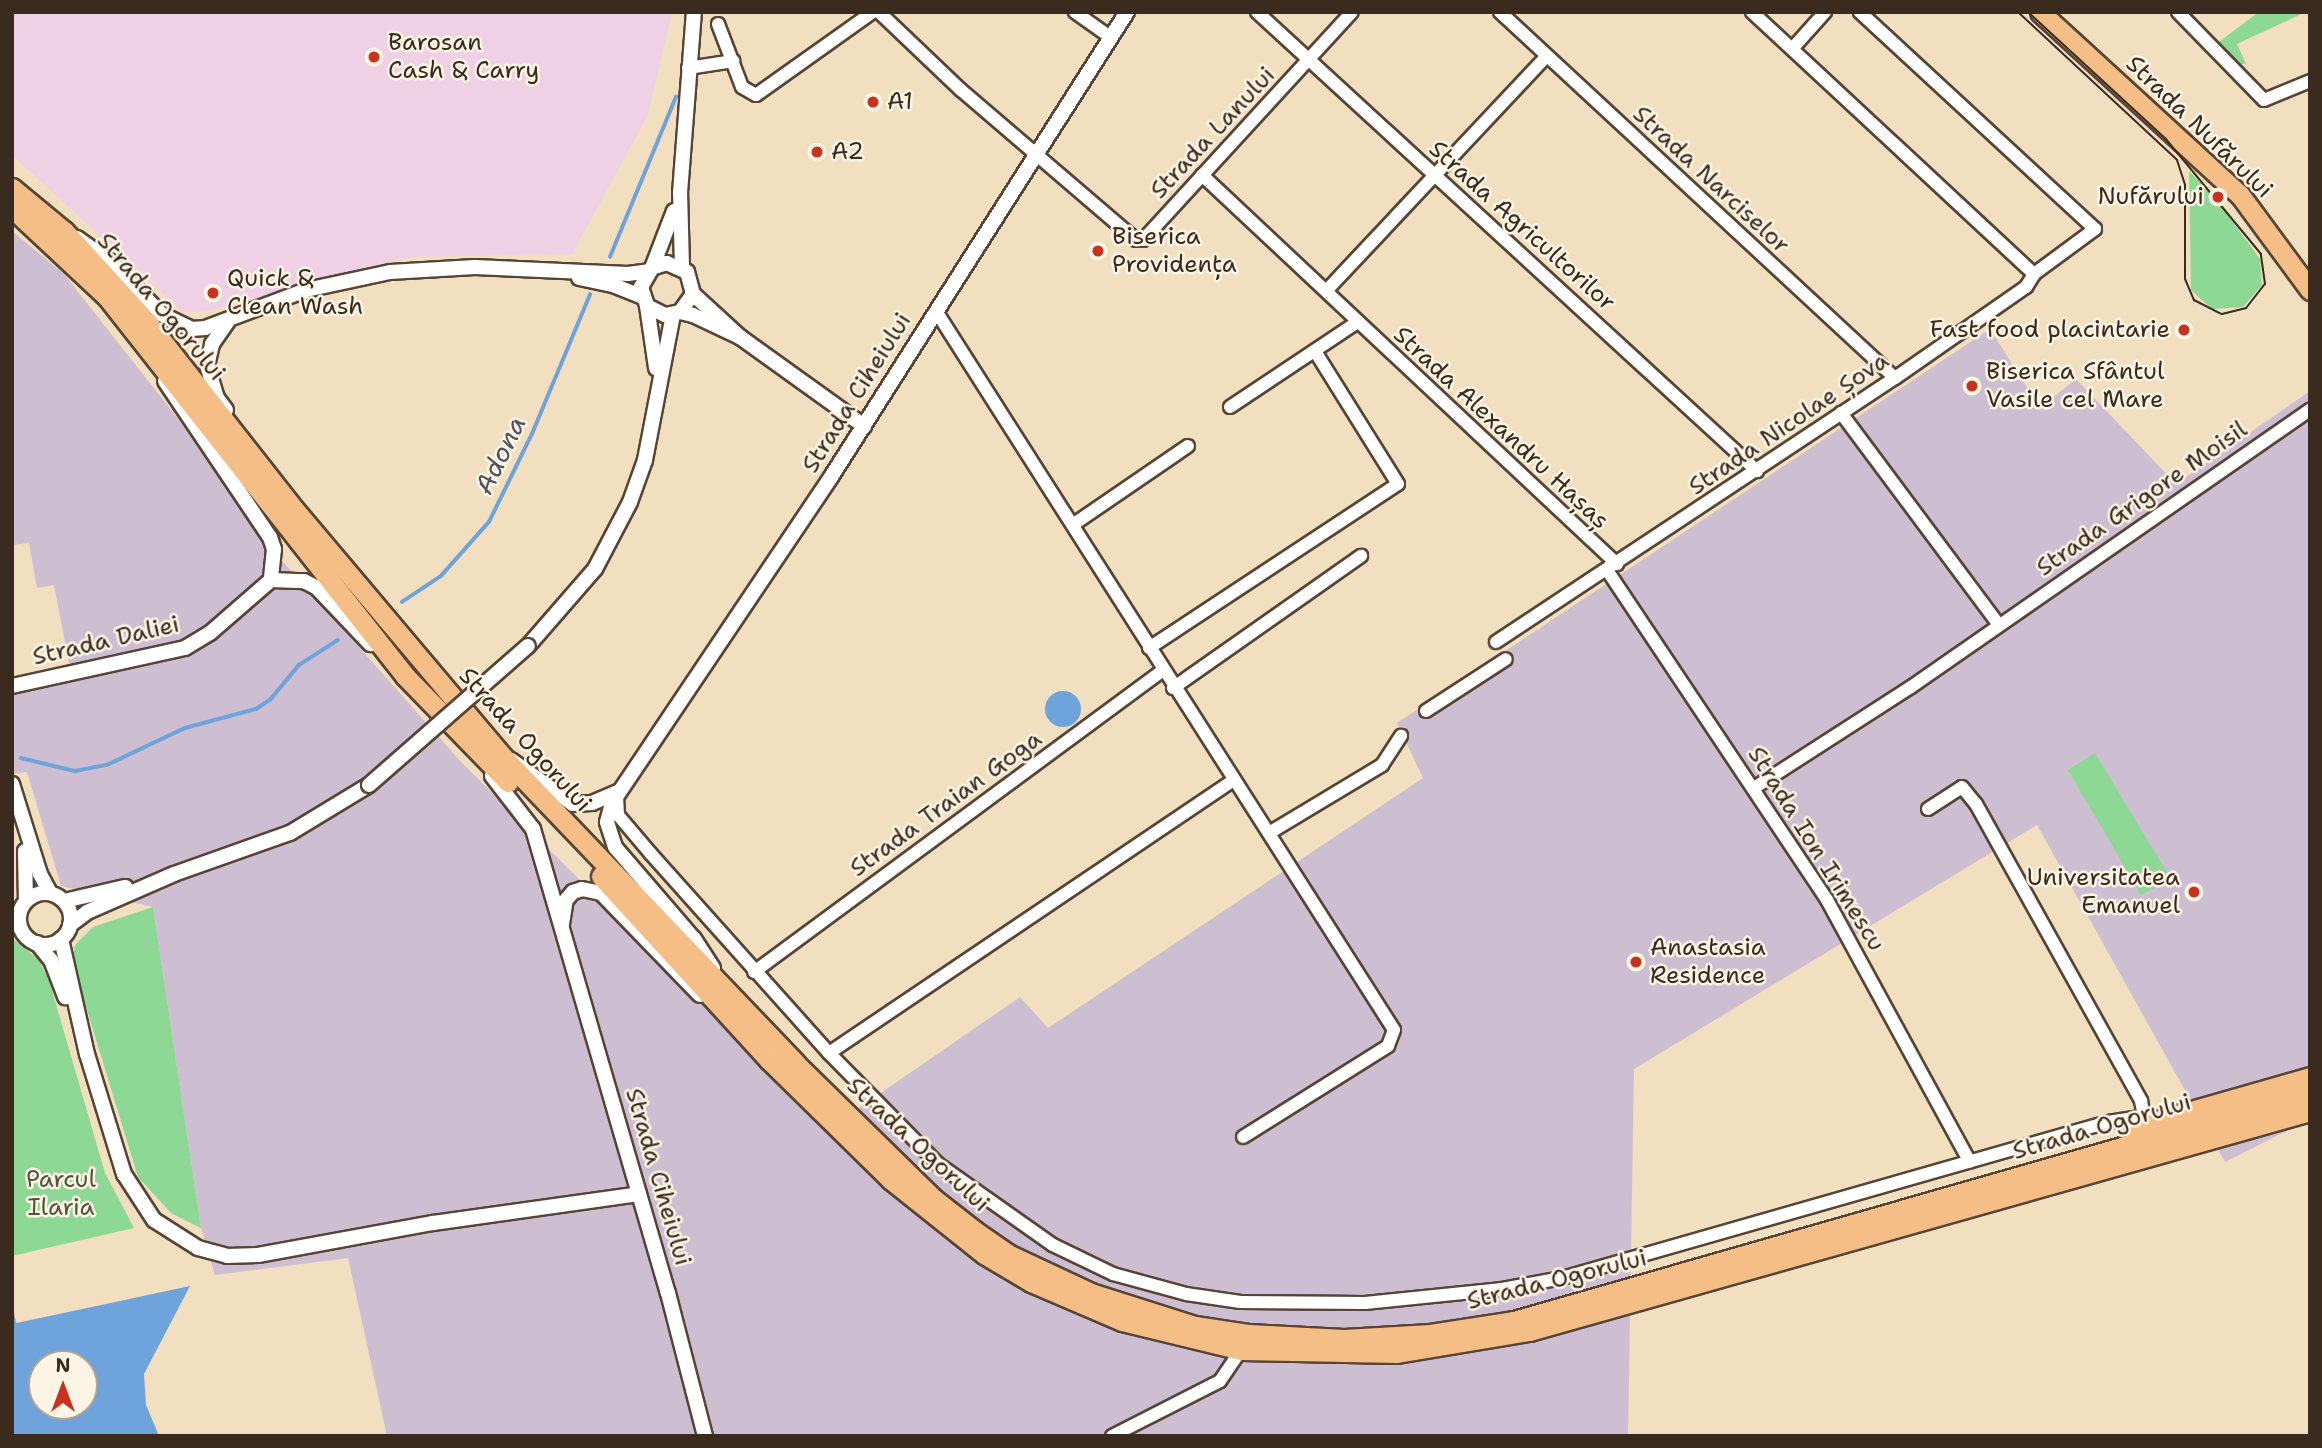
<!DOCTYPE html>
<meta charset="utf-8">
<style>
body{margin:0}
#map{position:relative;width:2322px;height:1448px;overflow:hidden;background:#f1dfbf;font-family:"Shantell Sans",sans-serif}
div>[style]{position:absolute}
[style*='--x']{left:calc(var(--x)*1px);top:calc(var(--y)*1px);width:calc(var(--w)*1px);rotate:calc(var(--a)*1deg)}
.built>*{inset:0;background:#f0d0e5}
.industrial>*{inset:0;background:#cebed2}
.green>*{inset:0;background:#8dd895}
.water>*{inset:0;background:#6ea3db}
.round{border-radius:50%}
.stream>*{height:3.5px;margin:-1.75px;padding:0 1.75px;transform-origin:1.75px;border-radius:1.75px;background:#6ea3db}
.roads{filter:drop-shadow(2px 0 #564536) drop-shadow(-2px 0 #564536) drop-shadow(0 2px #564536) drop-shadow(0 -2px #564536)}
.minor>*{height:12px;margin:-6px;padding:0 6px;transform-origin:6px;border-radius:6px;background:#fff}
.tertiary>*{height:14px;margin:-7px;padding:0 7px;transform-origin:7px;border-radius:7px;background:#fff}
.tertiary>.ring{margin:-7px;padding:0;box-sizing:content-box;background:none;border:14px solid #fff;border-radius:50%}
.primary>*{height:19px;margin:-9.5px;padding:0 9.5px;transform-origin:9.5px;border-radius:9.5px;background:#f6be87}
.trunk>*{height:19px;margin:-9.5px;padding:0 9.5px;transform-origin:9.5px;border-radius:9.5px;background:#f6be87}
.tram>*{height:2px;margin:-1px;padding:0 1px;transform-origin:1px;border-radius:1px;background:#3b2a1e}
.bridges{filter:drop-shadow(2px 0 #564536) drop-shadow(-2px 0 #564536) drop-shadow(0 2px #564536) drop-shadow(0 -2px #564536)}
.tertiary-bridge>*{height:14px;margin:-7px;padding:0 7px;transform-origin:7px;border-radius:7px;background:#fff}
.dots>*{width:19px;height:19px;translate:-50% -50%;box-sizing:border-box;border:4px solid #fcf5e5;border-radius:50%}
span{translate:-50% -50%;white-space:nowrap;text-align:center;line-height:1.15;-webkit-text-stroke:5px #fcf5e5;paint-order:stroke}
.poi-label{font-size:24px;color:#3b2a1e}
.left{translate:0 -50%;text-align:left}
.right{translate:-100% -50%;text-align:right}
.street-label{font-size:24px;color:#3b2a1e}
.park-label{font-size:24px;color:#50563c}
.water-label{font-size:26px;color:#4d5460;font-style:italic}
.frame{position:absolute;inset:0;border:14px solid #3b2a1e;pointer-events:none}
.north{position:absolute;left:28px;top:1350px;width:70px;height:70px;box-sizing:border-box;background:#fcf5e5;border:2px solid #afa495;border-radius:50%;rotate:0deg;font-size:19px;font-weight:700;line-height:28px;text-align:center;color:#3b2a1e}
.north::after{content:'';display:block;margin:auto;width:24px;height:32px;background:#c8321e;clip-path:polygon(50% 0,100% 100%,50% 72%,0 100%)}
</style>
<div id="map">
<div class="built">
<div style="clip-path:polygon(12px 12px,672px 12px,648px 115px,572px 254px,409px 257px,207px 311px,184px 313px,12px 155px)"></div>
</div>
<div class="industrial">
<div style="clip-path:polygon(12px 231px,64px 274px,179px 420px,252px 527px,463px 764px,830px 1128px,1020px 997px,1048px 1028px,1423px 778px,1397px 723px,1990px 329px,2040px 408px,2076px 379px,2176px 484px,2310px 391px,2310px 1119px,2225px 1162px,2037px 825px,1634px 1069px,1628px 1436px,387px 1436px,348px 1258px,215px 1275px,201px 1228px,153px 907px,61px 886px,27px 772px,12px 774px,12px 679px,70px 668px,54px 585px,37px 588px,29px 543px,12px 545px)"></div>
</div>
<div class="green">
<div style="clip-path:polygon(2259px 12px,2306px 12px,2237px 44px,2246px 64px,2237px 64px,2216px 44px)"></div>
<div style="clip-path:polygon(2189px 171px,2214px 196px,2260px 259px,2262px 285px,2243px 307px,2212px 309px,2191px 290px)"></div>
<div style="clip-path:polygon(2095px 753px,2171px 879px,2141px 895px,2068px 770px)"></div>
<div style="clip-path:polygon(153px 907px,201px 1228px,171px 1213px,138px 1177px,72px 961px,75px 945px,93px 927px)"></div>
<div style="clip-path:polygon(12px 938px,39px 960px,49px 980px,105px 1173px,134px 1228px,12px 1256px)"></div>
</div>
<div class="water">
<div class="round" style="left:1045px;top:691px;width:36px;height:36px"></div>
<div style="clip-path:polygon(evenodd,190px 1286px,144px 1374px,146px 1405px,159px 1436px,12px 1436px,12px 1324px,190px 1286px,42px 1364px,84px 1364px,84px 1406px,42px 1406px,42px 1364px)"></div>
</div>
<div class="stream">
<div style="--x:610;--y:257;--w:173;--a:-67.6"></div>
<div style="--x:402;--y:602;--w:47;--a:-33.7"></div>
<div style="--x:441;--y:576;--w:72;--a:-48.4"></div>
<div style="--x:489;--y:522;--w:98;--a:-64"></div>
<div style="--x:532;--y:434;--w:151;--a:-67.4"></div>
<div style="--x:21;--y:758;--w:56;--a:13.5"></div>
<div style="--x:75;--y:771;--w:33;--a:-11"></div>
<div style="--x:107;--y:765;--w:86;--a:-25.4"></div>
<div style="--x:185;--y:728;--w:73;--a:-15"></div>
<div style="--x:256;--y:709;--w:17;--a:-33"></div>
<div style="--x:270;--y:700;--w:45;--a:-50.4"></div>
<div style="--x:299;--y:665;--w:46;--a:-32.7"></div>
<div style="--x:12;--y:1312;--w:12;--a:76"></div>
</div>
<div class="roads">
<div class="minor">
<div style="--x:879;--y:12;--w:113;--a:43.6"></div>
<div style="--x:961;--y:90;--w:230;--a:40.6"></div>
<div style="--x:1136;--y:240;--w:7;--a:0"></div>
<div style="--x:1143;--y:240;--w:309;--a:-47.5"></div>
<div style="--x:1075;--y:12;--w:43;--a:35.5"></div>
<div style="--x:1257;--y:12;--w:679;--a:42.55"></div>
<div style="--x:1500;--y:12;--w:538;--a:42.82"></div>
<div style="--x:1752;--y:12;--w:385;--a:42.9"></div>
<div style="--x:2178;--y:12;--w:123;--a:45.7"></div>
<div style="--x:2264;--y:100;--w:50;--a:-22.4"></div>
<div style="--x:718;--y:24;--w:67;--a:69.1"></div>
<div style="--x:742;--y:87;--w:16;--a:30"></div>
<div style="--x:756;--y:95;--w:143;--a:-35.4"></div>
<div style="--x:1792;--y:49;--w:50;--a:-48.3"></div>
<div style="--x:688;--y:68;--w:46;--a:-8.8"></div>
<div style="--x:1202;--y:175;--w:569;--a:43.15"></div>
<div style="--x:1327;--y:290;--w:321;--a:-46.8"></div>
<div style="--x:936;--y:311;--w:852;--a:57.5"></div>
<div style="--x:1394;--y:1030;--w:17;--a:111"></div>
<div style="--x:1388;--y:1046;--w:171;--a:147.9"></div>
<div style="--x:1230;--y:407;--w:151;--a:-33.7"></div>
<div style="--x:1841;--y:413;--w:264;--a:53.3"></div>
<div style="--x:1074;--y:524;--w:138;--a:-34.4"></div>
<div style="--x:1607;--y:570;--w:397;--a:56.3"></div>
<div style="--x:1827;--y:900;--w:298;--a:61.4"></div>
<div style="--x:1496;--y:642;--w:478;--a:-33.5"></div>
<div style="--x:1895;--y:378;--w:160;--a:-34.8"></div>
<div style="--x:2026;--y:287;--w:15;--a:-58"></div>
<div style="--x:2034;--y:274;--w:76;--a:-36.4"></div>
<div style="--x:2095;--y:229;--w:320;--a:-137.3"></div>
<div style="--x:1149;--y:648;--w:298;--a:-33.4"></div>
<div style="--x:1398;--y:484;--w:157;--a:-122"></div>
<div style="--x:1173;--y:688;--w:230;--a:-35.1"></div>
<div style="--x:1426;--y:711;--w:95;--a:-33"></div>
<div style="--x:1754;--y:788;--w:187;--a:-32.8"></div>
<div style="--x:1911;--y:687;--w:486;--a:-34.8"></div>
<div style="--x:617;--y:796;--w:19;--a:87"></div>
<div style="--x:618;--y:815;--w:51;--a:49.8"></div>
<div style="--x:651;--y:854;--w:267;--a:48.2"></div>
<div style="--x:829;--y:1053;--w:156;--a:45.5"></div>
<div style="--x:938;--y:1164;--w:141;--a:35.2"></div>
<div style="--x:1053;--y:1245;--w:67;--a:25.8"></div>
<div style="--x:1113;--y:1274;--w:76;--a:15.3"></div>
<div style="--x:1186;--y:1294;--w:55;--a:8.4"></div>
<div style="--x:1240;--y:1302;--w:125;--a:0.5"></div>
<div style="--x:1365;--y:1303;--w:138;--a:-5.8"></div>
<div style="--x:1502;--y:1289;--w:61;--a:-10.4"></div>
<div style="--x:1562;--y:1278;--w:568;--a:-15.95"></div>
<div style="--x:2108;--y:1122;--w:36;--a:-9"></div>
<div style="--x:2144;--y:1116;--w:18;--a:9"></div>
<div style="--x:1928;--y:809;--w:40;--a:-32.9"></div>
<div style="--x:1962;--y:787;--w:22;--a:51"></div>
<div style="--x:1976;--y:804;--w:340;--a:60.9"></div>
<div style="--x:2141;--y:1101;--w:15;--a:79"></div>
<div style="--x:1269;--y:833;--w:132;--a:-31"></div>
<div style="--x:1382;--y:765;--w:35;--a:-57"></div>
<div style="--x:754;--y:972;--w:507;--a:-36.42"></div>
<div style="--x:829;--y:1053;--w:488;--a:-34"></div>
<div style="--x:1112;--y:1436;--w:121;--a:-27"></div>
<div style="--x:1220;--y:1381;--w:37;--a:-56"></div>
</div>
<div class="tertiary">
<div style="--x:77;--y:238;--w:43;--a:35.5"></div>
<div style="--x:112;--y:263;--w:71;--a:46.1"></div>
<div style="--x:161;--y:314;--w:34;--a:26"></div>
<div style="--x:192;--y:329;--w:13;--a:-4"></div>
<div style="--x:205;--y:328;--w:108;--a:-20.6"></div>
<div style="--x:306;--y:290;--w:86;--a:-12.1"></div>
<div style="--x:390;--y:272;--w:85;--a:-3.4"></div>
<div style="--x:475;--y:267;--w:153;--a:2.6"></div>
<div style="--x:628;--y:274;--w:21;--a:-8"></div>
<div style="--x:682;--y:267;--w:74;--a:-91.5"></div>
<div style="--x:680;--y:193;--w:182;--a:-85.6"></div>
<div style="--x:652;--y:268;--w:61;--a:-68.9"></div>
<div style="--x:579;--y:278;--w:35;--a:12"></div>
<div style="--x:613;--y:285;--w:31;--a:22"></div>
<div style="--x:693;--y:294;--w:64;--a:42.5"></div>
<div style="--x:740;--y:337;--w:153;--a:35.7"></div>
<div style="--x:647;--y:306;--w:63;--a:81.7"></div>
<div style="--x:680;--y:312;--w:22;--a:-54"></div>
<div style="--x:693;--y:294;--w:23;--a:-105"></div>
<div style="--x:687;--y:272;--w:22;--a:-156"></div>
<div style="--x:667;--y:263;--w:16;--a:162"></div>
<div style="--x:652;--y:268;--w:22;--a:120"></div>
<div style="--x:641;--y:287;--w:20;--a:72"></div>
<div style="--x:647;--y:306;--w:20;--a:27"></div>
<div style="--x:665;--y:315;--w:15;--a:-11"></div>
<div style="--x:680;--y:312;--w:13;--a:13"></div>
<div style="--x:693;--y:315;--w:52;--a:25.1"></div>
<div style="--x:165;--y:381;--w:188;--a:56.1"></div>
<div style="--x:270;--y:537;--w:13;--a:72"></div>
<div style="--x:274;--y:549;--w:31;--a:96"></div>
<div style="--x:226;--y:410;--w:15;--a:-127"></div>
<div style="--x:217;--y:398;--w:34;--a:-107"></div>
<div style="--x:207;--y:366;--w:23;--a:-77"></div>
<div style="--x:212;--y:344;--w:28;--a:-55"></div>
<div style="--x:528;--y:646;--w:102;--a:-49"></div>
<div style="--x:595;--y:569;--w:76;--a:-62.4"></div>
<div style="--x:630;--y:502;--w:45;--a:-70.3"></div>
<div style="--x:645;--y:460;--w:148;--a:-79.1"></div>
<div style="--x:12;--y:686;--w:177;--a:-12.4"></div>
<div style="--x:185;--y:648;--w:29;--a:-31"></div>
<div style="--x:210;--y:633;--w:81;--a:-41"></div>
<div style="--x:271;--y:580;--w:33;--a:2"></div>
<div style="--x:304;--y:581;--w:13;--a:27"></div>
<div style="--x:316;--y:587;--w:79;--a:46.5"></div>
<div style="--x:511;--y:760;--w:76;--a:35.4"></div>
<div style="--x:573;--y:804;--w:19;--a:-3"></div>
<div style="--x:592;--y:803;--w:28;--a:-23"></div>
<div style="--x:492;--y:776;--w:67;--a:52.3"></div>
<div style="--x:533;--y:829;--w:483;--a:73.8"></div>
<div style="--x:668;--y:1293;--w:148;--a:75.5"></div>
<div style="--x:12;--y:784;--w:94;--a:72.7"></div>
<div style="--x:40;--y:874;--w:21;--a:62"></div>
<div style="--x:25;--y:851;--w:50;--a:88.9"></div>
<div class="ring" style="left:19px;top:893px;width:38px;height:38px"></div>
<div style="--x:64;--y:901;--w:63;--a:-12.9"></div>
<div style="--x:562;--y:924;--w:24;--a:-81"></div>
<div style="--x:566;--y:900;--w:11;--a:-49"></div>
<div style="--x:573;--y:892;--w:9;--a:-18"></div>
<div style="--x:582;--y:889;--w:19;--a:12"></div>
<div style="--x:601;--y:893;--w:142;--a:45.9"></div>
<div style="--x:70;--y:925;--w:21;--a:-37"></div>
<div style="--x:87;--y:912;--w:95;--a:-23.6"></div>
<div style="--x:174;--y:874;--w:123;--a:-19.5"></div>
<div style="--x:290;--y:833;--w:92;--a:-31.3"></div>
<div style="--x:61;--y:939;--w:118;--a:77.3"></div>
<div style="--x:87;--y:1054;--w:126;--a:72.9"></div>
<div style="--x:124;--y:1174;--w:55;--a:56.9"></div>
<div style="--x:154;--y:1220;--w:52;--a:32.5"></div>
<div style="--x:198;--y:1248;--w:30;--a:15"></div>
<div style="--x:227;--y:1256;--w:31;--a:-2"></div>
<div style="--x:258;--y:1255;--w:178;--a:-10.4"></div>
<div style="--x:433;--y:1223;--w:208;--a:-8"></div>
<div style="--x:37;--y:943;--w:22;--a:51"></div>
<div style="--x:51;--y:960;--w:40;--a:69"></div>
<div style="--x:713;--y:968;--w:35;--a:-123"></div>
<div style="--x:694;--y:939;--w:121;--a:-130.7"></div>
<div style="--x:615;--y:847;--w:26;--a:-108"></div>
<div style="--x:607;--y:822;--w:20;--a:-75"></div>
<div style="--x:612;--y:803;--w:393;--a:-56.1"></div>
<div style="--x:831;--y:477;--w:551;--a:-57.52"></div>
</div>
<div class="primary">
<div style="--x:2040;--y:12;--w:271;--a:42.5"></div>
<div style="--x:2240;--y:195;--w:118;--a:53.6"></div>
</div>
<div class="trunk">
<div style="--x:12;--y:188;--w:67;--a:39.6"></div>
<div style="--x:64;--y:231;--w:125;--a:47.6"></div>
<div style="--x:148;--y:323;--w:229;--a:51.9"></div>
<div style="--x:289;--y:503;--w:332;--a:49.9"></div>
<div style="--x:503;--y:757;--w:423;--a:46.3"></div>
<div style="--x:795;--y:1063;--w:194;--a:44.4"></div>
<div style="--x:934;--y:1199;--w:52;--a:38"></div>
<div style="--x:975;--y:1231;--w:40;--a:34.9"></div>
<div style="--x:1008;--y:1254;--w:92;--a:25.2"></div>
<div style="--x:1091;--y:1293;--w:109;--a:17.6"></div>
<div style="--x:1195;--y:1326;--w:55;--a:8.4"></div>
<div style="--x:1249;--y:1334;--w:95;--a:3"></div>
<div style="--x:1344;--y:1339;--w:86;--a:-3.3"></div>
<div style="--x:1430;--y:1334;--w:85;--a:-8.8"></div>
<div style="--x:1514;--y:1321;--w:828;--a:-15.98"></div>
<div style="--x:12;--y:208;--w:130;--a:43.1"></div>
<div style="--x:107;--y:297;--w:482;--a:51.8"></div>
<div style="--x:405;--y:676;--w:148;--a:45.8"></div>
<div style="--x:601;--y:876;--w:249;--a:47.6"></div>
<div style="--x:769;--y:1060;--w:170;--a:44.5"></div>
<div style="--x:890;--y:1179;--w:120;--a:38.6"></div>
<div style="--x:984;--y:1254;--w:55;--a:30.8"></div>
<div style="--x:1031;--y:1282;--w:99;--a:23.2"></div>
<div style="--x:1122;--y:1321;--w:122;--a:13.7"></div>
<div style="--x:1241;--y:1350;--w:156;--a:1.1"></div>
<div style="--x:1397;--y:1353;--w:134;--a:-9.5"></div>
<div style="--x:1529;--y:1331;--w:811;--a:-15.73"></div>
<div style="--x:2134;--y:1132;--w:32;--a:-24"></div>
<div style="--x:2163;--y:1119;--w:153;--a:-15.9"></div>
</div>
</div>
<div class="tram">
<div style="--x:2018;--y:12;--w:217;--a:42.9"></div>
<div style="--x:2177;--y:160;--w:26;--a:72"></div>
<div style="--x:2185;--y:185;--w:94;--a:90"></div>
<div style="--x:2185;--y:279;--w:23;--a:67"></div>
<div style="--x:2194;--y:300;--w:31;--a:27"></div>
<div style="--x:2222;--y:314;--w:25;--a:-14"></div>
<div style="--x:2246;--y:308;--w:31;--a:-52"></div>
<div style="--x:2265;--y:284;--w:30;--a:-98"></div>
<div style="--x:2261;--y:254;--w:149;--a:-129.6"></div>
<div style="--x:2166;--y:139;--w:188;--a:-137.4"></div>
</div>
<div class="bridges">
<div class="tertiary-bridge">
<div style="--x:369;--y:785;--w:211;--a:-41.2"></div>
</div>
</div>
<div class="dots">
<div style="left:374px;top:57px;background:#c8321e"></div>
<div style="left:873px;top:102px;background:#c8321e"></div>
<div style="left:817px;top:152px;background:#c8321e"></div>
<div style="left:2218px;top:197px;background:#c8321e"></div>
<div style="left:1098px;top:251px;background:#c8321e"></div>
<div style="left:213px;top:293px;background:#c8321e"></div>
<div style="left:2184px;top:330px;background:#c8321e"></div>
<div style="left:1972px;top:386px;background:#c8321e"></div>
<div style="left:2194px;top:892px;background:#c8321e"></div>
<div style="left:1636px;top:962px;background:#c8321e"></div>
</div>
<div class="poi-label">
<span class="left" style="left:388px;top:57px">Barosan<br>Cash &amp; Carry</span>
<span class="left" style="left:887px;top:102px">A1</span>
<span class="left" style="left:831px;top:152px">A2</span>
<span class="right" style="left:2204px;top:197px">Nufărului</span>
<span class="left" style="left:1112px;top:251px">Biserica<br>Providența</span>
<span class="left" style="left:227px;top:293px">Quick &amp;<br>Clean Wash</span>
<span class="right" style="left:2170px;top:330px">Fast food placintarie</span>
<span class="left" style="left:1986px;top:386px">Biserica Sfântul<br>Vasile cel Mare</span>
<span class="right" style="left:2180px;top:892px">Universitatea<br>Emanuel</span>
<span class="left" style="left:1650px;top:962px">Anastasia<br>Residence</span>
</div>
<div class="street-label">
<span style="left:2199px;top:127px;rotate:44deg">Strada Nufărului</span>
<span style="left:1213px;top:133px;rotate:-47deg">Strada Lanului</span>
<span style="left:1711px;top:180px;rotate:43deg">Strada Narciselor</span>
<span style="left:1522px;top:226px;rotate:42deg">Strada Agricultorilor</span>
<span style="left:161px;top:307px;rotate:50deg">Strada Ogorului</span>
<span style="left:857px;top:393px;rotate:-58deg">Strada Ciheiului</span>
<span style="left:1789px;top:424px;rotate:-34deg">Strada Nicolae Șova</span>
<span style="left:1501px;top:428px;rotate:43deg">Strada Alexandru Hașaș</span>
<span style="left:2142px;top:499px;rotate:-35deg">Strada Grigore Moisil</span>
<span style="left:106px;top:641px;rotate:-13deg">Strada Daliei</span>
<span style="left:525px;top:740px;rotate:48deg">Strada Ogorului</span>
<span style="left:946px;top:804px;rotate:-36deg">Strada Traian Goga</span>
<span style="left:1816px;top:849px;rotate:58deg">Strada Ion Irimescu</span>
<span style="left:2102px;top:1127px;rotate:-16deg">Strada Ogorului</span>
<span style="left:918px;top:1145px;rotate:43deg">Strada Ogorului</span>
<span style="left:658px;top:1177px;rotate:74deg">Strada Ciheiului</span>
<span style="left:1557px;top:1280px;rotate:-14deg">Strada Ogorului</span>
</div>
<div class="park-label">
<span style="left:61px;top:1194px">Parcul<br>Ilaria</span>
</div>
<div class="water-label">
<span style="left:500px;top:455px;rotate:-64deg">Adona</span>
</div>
<div class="frame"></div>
<div class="north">N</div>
</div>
